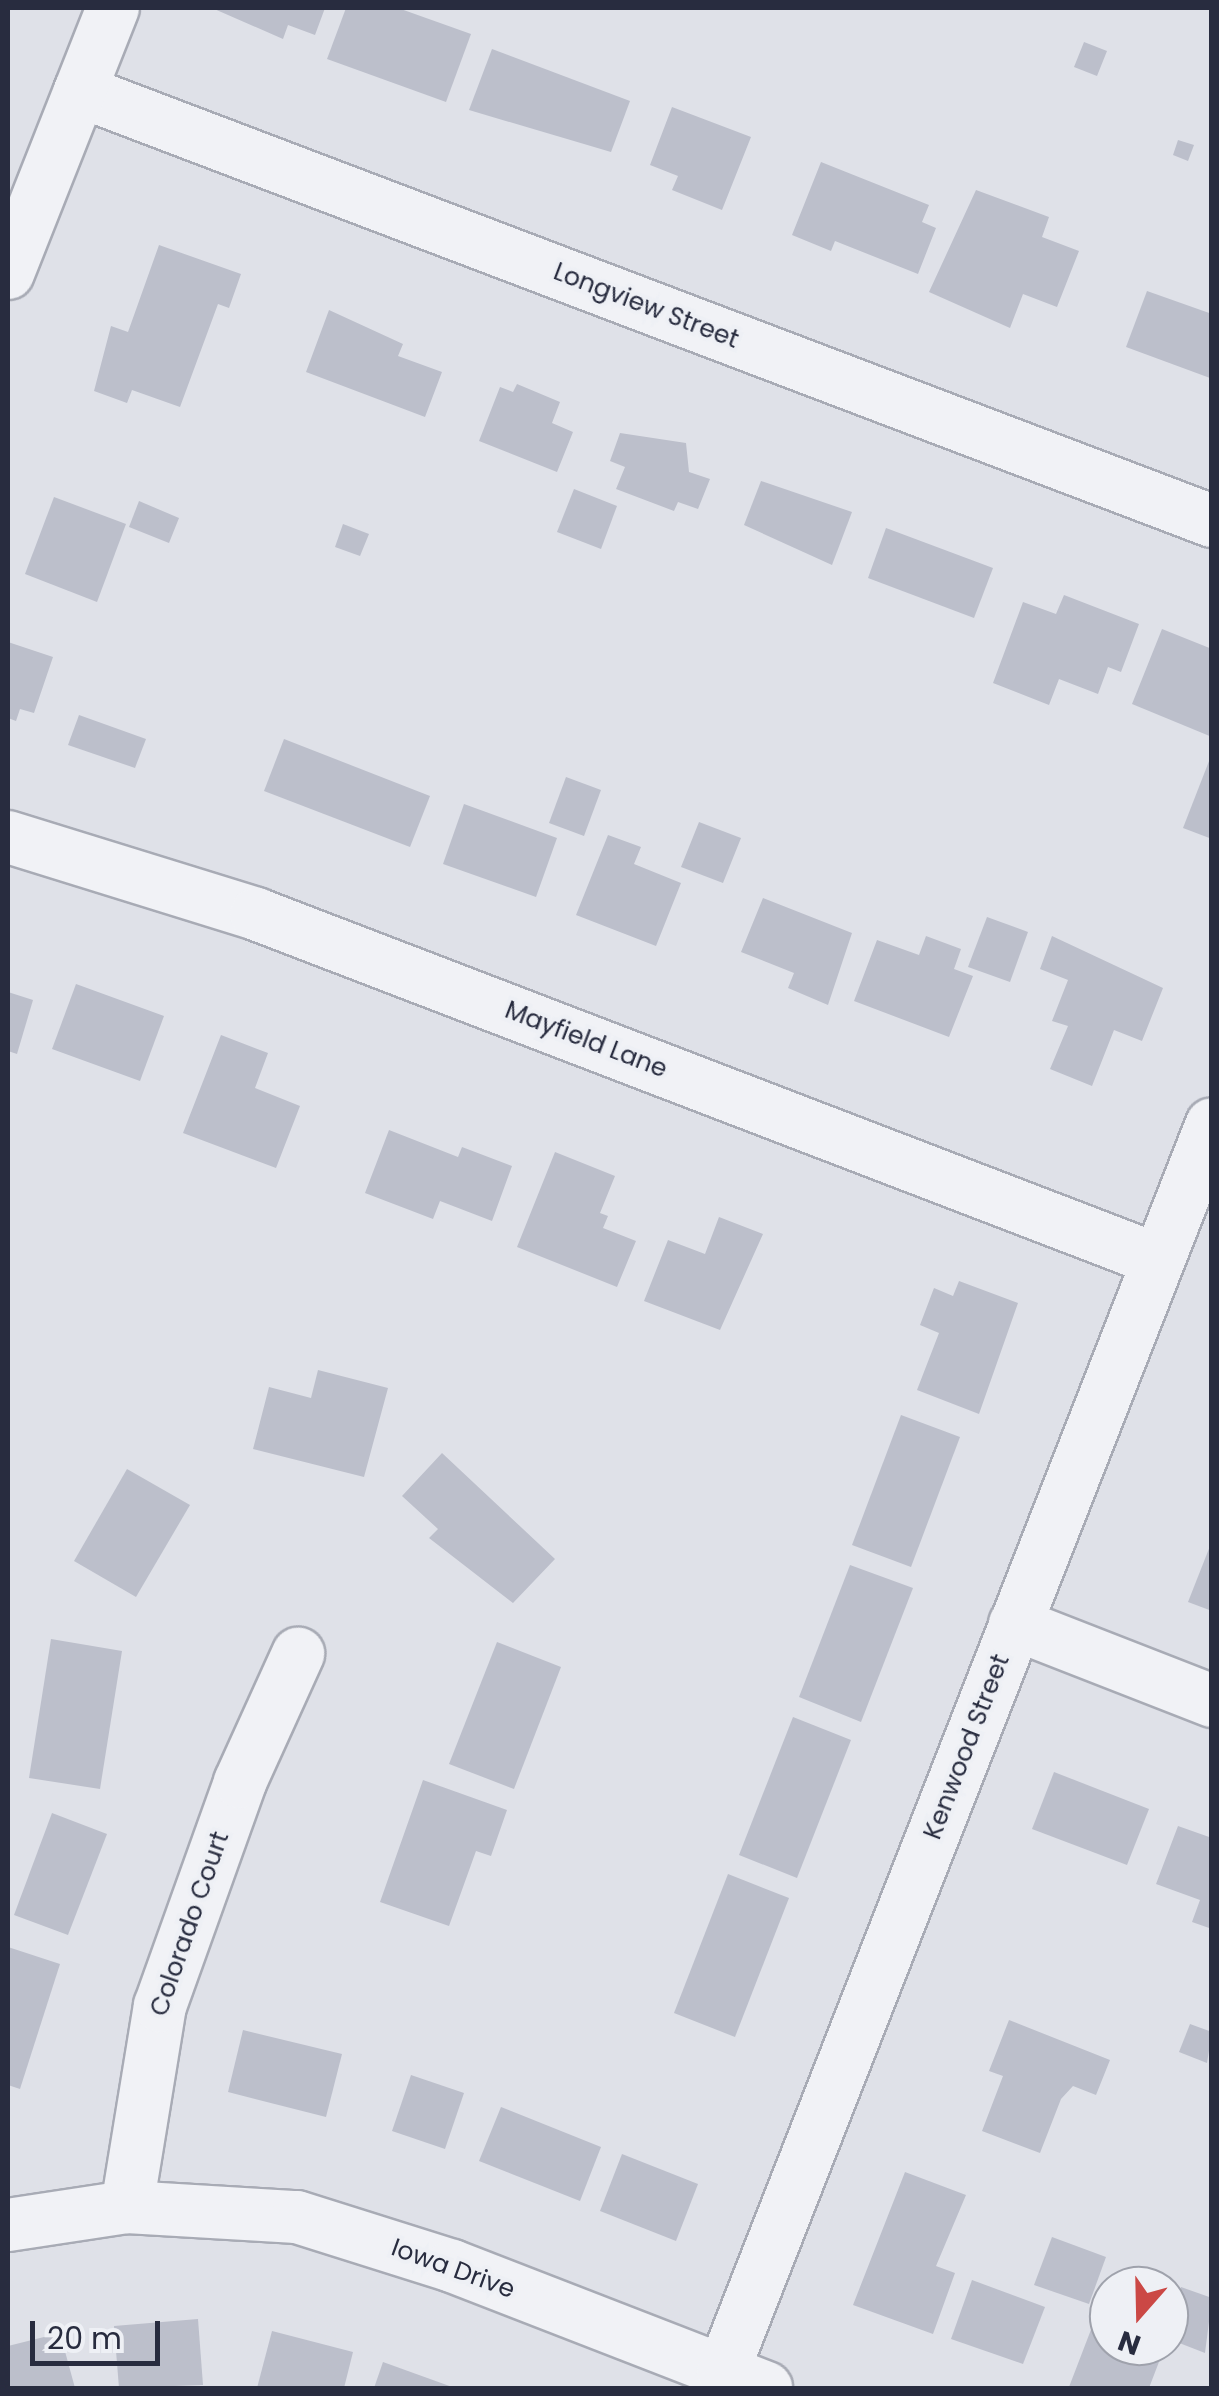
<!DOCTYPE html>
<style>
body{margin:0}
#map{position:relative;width:1219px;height:2396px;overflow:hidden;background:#dfe1e8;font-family:Poppins,sans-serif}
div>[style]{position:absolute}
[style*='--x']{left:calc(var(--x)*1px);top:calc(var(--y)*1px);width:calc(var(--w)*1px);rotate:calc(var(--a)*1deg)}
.building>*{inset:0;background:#bcbfcb}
.roads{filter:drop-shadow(2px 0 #a8abb5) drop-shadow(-2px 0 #a8abb5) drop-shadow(0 2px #a8abb5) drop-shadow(0 -2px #a8abb5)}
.minor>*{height:52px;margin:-26px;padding:0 26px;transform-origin:26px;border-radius:26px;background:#f1f2f6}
span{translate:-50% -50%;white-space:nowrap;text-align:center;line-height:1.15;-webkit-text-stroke:8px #eef0f5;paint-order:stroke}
.street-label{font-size:25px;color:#282c3f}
.frame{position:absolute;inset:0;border:10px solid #282c3f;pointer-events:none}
.north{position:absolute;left:1089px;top:2266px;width:100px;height:100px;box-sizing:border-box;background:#eef0f5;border:2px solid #9fa2ac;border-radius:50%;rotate:200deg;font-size:28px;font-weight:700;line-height:40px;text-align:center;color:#282c3f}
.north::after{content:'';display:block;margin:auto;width:35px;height:45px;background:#cb4845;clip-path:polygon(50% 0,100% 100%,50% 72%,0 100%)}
.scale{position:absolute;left:30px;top:2321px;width:130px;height:45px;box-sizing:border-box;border:5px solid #282c3f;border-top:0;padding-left:12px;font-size:30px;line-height:35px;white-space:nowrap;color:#282c3f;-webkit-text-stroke:8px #eef0f5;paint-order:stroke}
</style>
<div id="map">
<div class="building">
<div style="clip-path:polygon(212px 8px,325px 8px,315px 35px,288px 25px,283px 39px)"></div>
<div style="clip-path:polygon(346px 8px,398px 8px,471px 34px,446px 102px,327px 59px)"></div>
<div style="clip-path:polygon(1084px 42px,1107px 51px,1097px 76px,1074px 67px)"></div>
<div style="clip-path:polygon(492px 49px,630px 101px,611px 152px,469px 110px)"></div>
<div style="clip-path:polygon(672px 107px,751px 137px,722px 210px,672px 190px,678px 176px,650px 165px)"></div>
<div style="clip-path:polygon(1178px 140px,1194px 145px,1188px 161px,1173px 155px)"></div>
<div style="clip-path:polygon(821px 162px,929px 205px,922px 222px,936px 228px,918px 274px,835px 241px,831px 251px,792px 235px)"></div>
<div style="clip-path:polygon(976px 190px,1049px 217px,1042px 237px,1079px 251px,1057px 307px,1023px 294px,1010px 328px,929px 292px)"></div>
<div style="clip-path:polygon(159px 245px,241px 274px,229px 308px,218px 304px,180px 407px,132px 390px,127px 403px,94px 391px,111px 326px,128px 332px)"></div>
<div style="clip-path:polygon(1147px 291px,1212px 314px,1210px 378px,1126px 347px)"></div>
<div style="clip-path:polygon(329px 310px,403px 344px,398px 356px,442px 372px,425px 417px,306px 372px)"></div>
<div style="clip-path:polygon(517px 384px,560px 402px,552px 423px,573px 432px,557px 472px,479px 441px,500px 387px,513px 392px)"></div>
<div style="clip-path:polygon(620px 433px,686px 443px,689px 472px,710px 479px,698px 509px,678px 502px,674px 511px,616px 489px,625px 467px,610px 461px)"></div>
<div style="clip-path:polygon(761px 481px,852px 512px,832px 565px,744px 525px)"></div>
<div style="clip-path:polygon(574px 489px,617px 506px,601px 549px,557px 532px)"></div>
<div style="clip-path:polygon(54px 497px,126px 524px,97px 602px,25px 574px)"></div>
<div style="clip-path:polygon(139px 501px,179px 518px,169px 543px,129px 527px)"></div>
<div style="clip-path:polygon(343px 524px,369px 534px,360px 556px,335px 547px)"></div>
<div style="clip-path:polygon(886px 528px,993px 568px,974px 618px,868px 578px)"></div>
<div style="clip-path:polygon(1064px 595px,1139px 624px,1121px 672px,1108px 667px,1098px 694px,1059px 679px,1049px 705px,993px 683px,1023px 602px,1056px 614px)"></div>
<div style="clip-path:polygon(1162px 629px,1212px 649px,1212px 737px,1132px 704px)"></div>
<div style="clip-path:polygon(8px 642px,53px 657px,34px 713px,20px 709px,16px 721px,8px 718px)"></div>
<div style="clip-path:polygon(79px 715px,146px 739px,135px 768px,68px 745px)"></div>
<div style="clip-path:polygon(284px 739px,430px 796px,410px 847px,264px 791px)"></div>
<div style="clip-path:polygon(1211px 756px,1212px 756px,1212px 839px,1183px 828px)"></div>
<div style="clip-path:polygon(566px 777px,601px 790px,584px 836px,549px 823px)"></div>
<div style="clip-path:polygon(464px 804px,557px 838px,536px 897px,443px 864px)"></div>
<div style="clip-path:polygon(699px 822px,741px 838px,723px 883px,681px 867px)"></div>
<div style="clip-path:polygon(608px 835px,641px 847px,634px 864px,681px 883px,656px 946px,576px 915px)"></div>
<div style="clip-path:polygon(763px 898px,852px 933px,828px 1005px,788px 988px,794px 973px,741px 952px)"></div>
<div style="clip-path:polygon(987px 917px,1028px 932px,1010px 982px,968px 967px)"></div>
<div style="clip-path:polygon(926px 936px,961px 949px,954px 969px,973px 976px,949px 1037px,854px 1001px,877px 940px,919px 955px)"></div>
<div style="clip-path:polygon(1052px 936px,1163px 988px,1142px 1041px,1114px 1030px,1092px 1086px,1050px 1069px,1068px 1026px,1052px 1021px,1068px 980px,1040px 969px)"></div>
<div style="clip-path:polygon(76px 984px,164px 1016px,140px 1081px,52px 1049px)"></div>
<div style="clip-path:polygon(8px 992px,33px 1000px,17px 1054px,8px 1051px)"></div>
<div style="clip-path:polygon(221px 1035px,268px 1053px,255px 1088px,300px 1106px,276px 1168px,183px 1133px)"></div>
<div style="clip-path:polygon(389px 1130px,458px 1157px,462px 1147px,512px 1166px,492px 1221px,440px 1201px,433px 1219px,365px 1193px)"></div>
<div style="clip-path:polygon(555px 1152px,615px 1176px,600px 1213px,608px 1216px,603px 1228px,636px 1241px,617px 1287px,517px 1247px)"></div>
<div style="clip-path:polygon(719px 1217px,763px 1234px,720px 1330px,644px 1301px,668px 1240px,705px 1254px)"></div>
<div style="clip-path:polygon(959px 1281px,1018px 1303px,979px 1414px,917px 1390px,939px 1333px,920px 1325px,934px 1288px,953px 1296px)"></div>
<div style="clip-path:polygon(318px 1370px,388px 1388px,364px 1477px,253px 1449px,269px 1387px,311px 1398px)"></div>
<div style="clip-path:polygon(901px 1415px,960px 1437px,911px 1567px,852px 1545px)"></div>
<div style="clip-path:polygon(442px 1453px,555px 1559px,513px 1603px,429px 1538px,438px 1529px,402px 1496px)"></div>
<div style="clip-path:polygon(127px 1469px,190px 1505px,136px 1597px,74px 1561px)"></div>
<div style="clip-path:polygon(1212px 1541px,1212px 1611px,1188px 1602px)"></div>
<div style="clip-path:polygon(850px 1565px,913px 1588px,861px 1722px,799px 1697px)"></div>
<div style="clip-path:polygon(51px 1639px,122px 1651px,100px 1789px,29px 1778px)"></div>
<div style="clip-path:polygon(497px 1642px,561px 1667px,514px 1789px,449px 1764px)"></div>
<div style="clip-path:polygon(793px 1717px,851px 1740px,797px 1878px,739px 1855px)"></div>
<div style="clip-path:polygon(1054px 1772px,1149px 1809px,1127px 1865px,1032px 1829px)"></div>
<div style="clip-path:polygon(423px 1780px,507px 1810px,491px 1856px,476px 1851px,449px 1926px,380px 1902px)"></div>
<div style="clip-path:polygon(52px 1813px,107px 1834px,68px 1935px,14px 1915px)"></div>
<div style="clip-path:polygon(1178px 1826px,1212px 1838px,1212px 1929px,1192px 1922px,1200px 1900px,1156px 1884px)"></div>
<div style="clip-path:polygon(728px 1874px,789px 1898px,735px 2037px,674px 2013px)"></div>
<div style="clip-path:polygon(8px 1947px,60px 1964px,20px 2089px,8px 2085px)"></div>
<div style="clip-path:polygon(1009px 2020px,1110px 2060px,1096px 2095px,1073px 2086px,1061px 2099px,1040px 2153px,982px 2131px,1003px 2076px,989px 2071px)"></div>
<div style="clip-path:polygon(1190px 2024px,1212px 2032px,1207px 2063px,1179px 2052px)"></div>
<div style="clip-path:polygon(243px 2030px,342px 2054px,326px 2117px,228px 2092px)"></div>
<div style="clip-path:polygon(411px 2075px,464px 2093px,445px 2149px,392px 2131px)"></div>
<div style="clip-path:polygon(501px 2107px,601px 2147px,580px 2201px,479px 2161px)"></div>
<div style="clip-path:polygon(622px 2154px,698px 2184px,676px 2241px,600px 2211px)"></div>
<div style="clip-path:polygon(905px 2172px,966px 2195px,936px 2266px,955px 2273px,933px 2334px,853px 2305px)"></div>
<div style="clip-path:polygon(1052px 2237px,1106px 2257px,1089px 2304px,1034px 2285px)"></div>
<div style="clip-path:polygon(972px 2280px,1045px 2307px,1023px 2364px,951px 2339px)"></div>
<div style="clip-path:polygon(1181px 2287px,1212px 2298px,1205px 2353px,1169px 2339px)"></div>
<div style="clip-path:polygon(198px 2319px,203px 2385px,119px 2388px,114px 2326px)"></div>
<div style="clip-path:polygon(1092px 2327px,1109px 2334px,1109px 2346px,1162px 2354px,1149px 2388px,1069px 2387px)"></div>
<div style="clip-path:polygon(272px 2331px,353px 2352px,344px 2388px,257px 2388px)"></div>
<div style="clip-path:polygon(60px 2333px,75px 2388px,8px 2388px,8px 2346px)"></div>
<div style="clip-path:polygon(383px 2362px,455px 2388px,374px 2388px)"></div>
</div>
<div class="roads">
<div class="minor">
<div style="--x:80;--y:91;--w:1211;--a:20.8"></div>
<div style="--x:8;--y:273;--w:285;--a:-68.4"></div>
<div style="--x:8;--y:837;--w:260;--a:17.2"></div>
<div style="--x:256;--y:914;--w:966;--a:20.99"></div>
<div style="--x:1015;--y:1624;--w:212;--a:21.3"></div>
<div style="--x:127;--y:2207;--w:204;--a:-80.7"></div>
<div style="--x:160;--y:2006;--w:238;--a:-70.3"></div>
<div style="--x:240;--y:1782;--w:141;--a:-65.6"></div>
<div style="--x:8;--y:2225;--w:120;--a:-8.6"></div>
<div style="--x:127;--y:2207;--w:170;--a:3.4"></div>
<div style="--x:297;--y:2217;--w:163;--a:17.5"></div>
<div style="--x:452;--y:2266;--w:337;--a:21.2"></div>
<div style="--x:723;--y:2371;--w:1339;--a:-68.59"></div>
</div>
</div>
<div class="street-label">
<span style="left:646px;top:306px;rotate:21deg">Longview Street</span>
<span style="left:586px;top:1040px;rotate:21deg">Mayfield Lane</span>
<span style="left:967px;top:1747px;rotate:-69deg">Kenwood Street</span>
<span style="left:190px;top:1924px;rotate:-71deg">Colorado Court</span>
<span style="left:453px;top:2269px;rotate:20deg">Iowa Drive</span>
</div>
<div class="frame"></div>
<div class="north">N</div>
<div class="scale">20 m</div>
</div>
